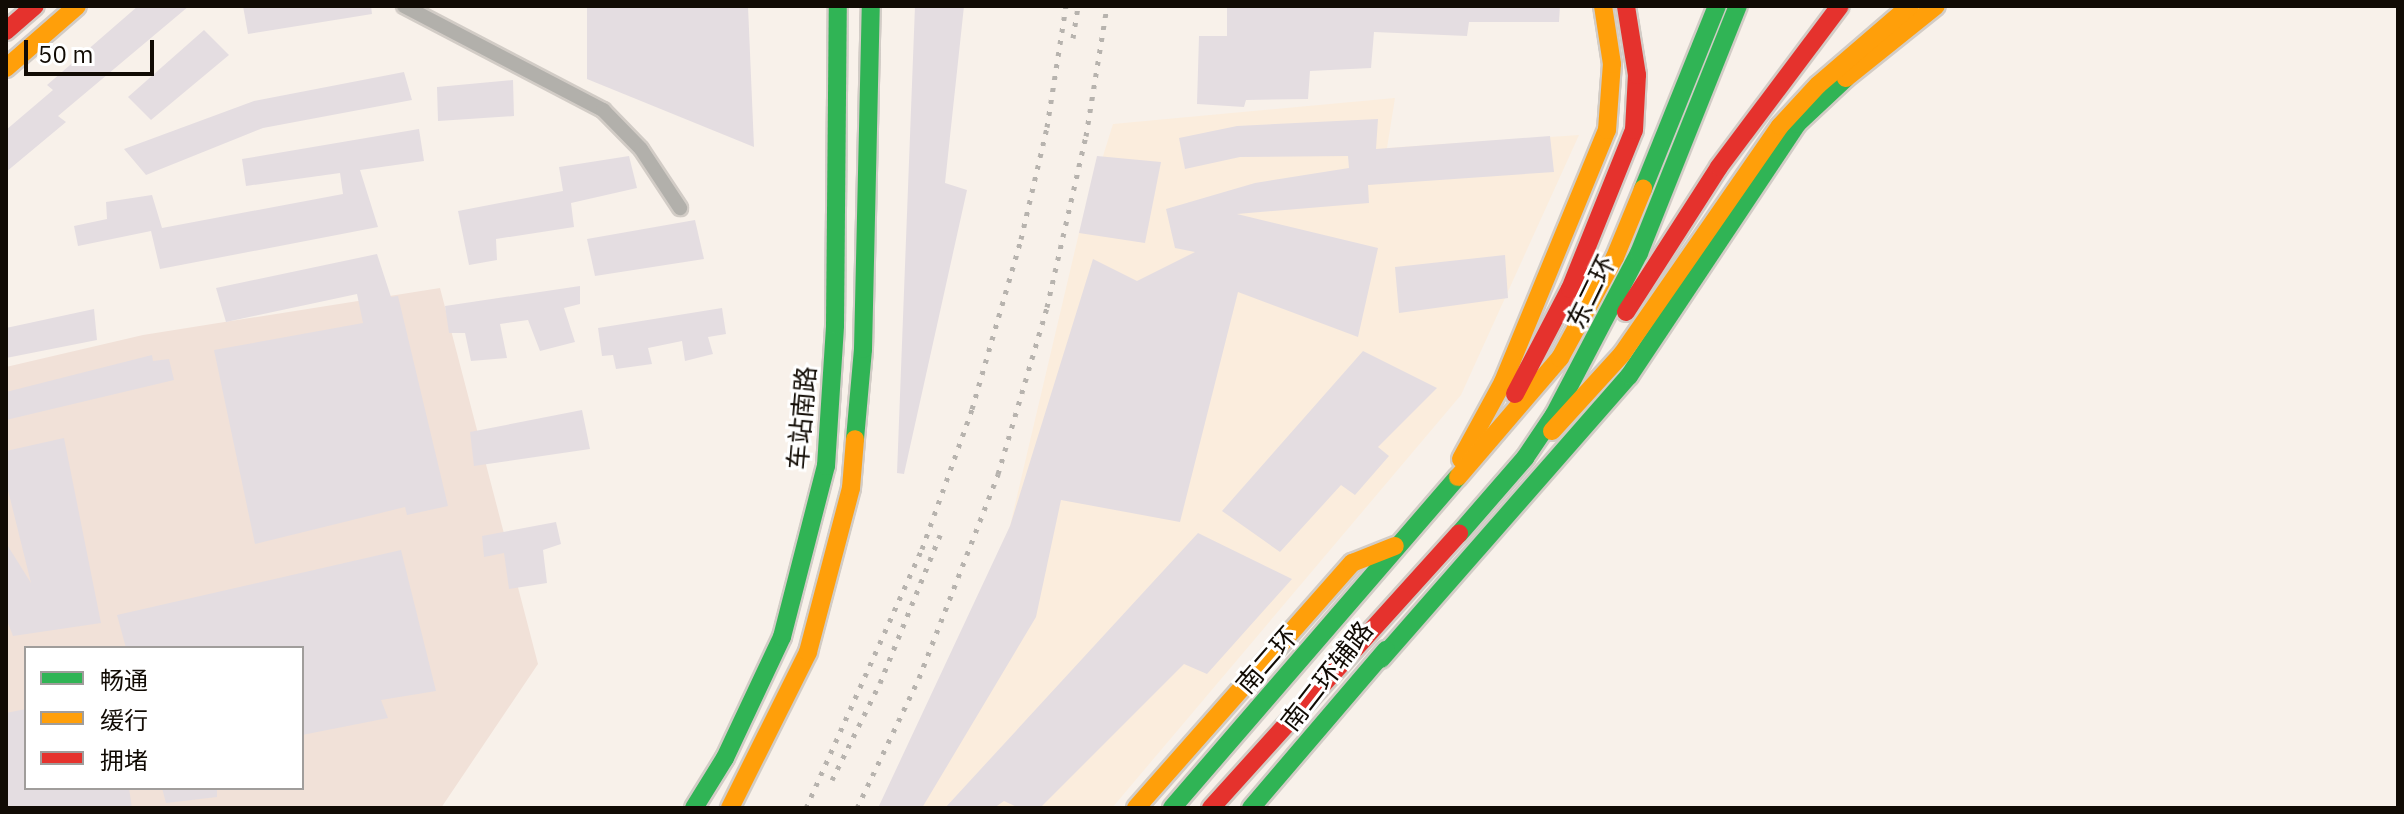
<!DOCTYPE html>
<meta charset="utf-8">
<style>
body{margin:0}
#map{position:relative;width:2404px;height:814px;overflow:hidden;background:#f8f1ea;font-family:"IBM Plex Sans","Noto Sans SC",sans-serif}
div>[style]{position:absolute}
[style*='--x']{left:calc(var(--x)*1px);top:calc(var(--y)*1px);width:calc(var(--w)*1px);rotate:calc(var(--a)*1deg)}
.built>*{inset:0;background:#fbeddd}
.industrial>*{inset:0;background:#f1e1d8}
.building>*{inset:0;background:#e4dde1}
.roads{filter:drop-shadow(2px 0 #d2ccc6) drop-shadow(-2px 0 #d2ccc6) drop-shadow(0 2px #d2ccc6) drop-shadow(0 -2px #d2ccc6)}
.street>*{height:14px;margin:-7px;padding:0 7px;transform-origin:7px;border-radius:7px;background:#b2b0ab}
.fast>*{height:18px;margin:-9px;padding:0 9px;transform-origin:9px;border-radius:9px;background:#30b455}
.slow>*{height:18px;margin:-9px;padding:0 9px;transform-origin:9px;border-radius:9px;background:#ff9f0a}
.jam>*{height:18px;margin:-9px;padding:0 9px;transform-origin:9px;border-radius:9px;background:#e5322d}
.rail>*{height:5px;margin-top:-2.5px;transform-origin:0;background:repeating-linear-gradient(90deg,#b7b3ae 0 4px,transparent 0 12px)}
span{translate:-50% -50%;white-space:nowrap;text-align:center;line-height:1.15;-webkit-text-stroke:6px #fff;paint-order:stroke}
.street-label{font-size:26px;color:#110b04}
.frame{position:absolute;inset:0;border:8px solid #110b04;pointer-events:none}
.legend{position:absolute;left:24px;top:646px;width:280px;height:144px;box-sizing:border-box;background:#fff;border:2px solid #a09d9b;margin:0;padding:10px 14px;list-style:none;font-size:24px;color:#110b04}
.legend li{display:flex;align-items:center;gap:16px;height:40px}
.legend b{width:40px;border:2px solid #a09d9b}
.scale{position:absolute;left:24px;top:40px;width:130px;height:36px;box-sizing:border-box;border:4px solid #110b04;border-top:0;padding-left:10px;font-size:24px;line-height:28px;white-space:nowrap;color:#110b04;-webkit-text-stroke:6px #fff;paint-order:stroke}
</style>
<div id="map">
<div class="built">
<div style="clip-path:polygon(1395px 98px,1387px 148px,1579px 135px,1461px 395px,1112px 808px,886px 808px,1010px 526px,1079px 233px,1113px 124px)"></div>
</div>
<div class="industrial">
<div style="clip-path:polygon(evenodd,440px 288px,538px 664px,441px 808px,6px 808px,6px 367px,143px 335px,440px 288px,26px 648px,302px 648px,302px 788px,26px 788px,26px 648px)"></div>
</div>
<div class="building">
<div style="clip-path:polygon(138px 6px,189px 6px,58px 116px,66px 122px,6px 172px,6px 130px,53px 90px,47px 85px)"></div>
<div style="clip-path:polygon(243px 6px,371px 6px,372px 14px,248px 34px)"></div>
<div style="clip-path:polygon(587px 6px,748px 6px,754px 147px,587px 79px)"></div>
<div style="clip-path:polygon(915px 6px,964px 6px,945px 183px,967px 190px,904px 474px,897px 473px)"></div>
<div style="clip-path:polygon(1227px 6px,1560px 6px,1559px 22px,1469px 22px,1467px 36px,1374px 32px,1371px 68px,1310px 71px,1308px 99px,1246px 100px,1244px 107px,1197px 104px,1199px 36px,1227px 36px)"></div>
<div style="clip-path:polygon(204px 30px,229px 55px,151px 120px,128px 97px)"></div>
<div style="clip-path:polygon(404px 72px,412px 100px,263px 128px,146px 175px,124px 149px,254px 101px)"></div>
<div style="clip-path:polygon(513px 80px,514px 116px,438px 121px,437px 87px)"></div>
<div style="clip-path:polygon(1378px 119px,1376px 149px,1550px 136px,1554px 172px,1368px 185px,1369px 203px,1237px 214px,1378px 248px,1358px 337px,1238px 292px,1180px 522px,1061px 500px,1036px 617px,922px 808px,878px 808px,1010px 526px,1093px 259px,1137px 281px,1195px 252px,1175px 248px,1166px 209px,1255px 183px,1349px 168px,1348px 156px,1240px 157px,1185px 169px,1179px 138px,1237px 126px)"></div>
<div style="clip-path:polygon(419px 129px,424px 161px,360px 170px,378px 227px,160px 269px,151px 231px,78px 246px,74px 226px,107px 219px,106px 202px,152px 195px,162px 228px,343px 194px,340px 173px,246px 186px,242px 159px)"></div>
<div style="clip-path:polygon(629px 156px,637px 188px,571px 203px,574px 227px,496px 239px,497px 260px,469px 265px,458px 211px,563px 191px,559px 167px)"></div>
<div style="clip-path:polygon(1097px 156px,1161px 162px,1145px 243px,1079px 233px)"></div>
<div style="clip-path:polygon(695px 220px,704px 259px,595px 276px,587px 239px)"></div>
<div style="clip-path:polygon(377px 254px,391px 297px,398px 296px,448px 506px,407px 515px,405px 507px,255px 544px,214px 350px,363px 323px,357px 294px,226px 322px,216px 288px)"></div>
<div style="clip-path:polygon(1505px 255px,1508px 298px,1399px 313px,1395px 267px)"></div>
<div style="clip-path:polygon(580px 286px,580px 304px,564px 308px,575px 342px,540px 351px,528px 320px,500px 324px,507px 358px,471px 361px,465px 333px,449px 333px,445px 306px)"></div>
<div style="clip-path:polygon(722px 308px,726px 334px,708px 337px,713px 354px,685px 361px,682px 341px,648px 348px,652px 364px,616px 369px,613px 355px,602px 356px,598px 328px)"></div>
<div style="clip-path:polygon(94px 309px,97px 340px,6px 358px,6px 328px)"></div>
<div style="clip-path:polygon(1363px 351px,1437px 388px,1378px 447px,1389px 456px,1355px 495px,1341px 485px,1280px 552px,1222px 511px)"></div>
<div style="clip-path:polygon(152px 355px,153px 361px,169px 359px,174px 380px,6px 420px,6px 392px)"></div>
<div style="clip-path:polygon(582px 410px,590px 449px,474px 466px,470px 432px)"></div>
<div style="clip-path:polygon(64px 438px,101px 623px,13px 636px,6px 618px,6px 543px,31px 583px,6px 482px,6px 451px)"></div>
<div style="clip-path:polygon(556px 522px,561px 544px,543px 550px,547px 583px,509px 589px,504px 553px,484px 557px,482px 536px)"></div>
<div style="clip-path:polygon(1198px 533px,1292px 579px,1207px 674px,1184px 664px,1040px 808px,1019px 808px,1004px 801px,994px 808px,945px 808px)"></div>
<div style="clip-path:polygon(401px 550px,436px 691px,381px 700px,388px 718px,302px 735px,302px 648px,126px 648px,117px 615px)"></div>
<div style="clip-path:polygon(26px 709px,26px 788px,129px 788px,132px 808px,6px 808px,6px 713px)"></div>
<div style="clip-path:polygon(162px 788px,217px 788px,217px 797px,166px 803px)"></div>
</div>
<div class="roads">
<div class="street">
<div style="--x:404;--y:6;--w:225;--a:27.6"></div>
<div style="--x:603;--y:110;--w:54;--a:45.7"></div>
<div style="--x:641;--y:149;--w:71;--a:56.5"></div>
</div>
<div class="fast">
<div style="--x:1643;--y:189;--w:197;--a:-68"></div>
<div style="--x:855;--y:439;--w:90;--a:-84.9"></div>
<div style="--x:863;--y:349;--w:343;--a:-88.7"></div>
<div style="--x:1459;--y:534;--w:101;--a:-49"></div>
<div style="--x:1525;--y:458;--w:52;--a:-56"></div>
<div style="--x:1554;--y:415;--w:183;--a:-62.3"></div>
<div style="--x:1639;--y:253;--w:266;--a:-68.2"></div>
<div style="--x:1381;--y:659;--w:376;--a:-48.8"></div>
<div style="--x:1629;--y:376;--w:303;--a:-56.3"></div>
<div style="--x:1797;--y:124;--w:67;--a:-43.2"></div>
<div style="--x:694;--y:808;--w:59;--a:-58.2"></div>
<div style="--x:725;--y:758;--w:134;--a:-64.8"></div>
<div style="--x:782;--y:637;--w:177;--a:-75.6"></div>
<div style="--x:826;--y:466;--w:141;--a:-86.3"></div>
<div style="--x:835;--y:325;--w:319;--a:-89.5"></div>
<div style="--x:1172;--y:808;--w:437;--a:-49.2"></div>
<div style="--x:1251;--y:808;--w:208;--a:-49.5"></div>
</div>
<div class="slow">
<div style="--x:6;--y:68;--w:94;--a:-41.1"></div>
<div style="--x:1846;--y:78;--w:115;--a:-38.7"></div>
<div style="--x:1552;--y:431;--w:104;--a:-47.7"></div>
<div style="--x:1622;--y:354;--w:277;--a:-55.3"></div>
<div style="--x:1780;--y:126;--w:56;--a:-47.2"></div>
<div style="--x:1818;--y:85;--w:121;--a:-40.7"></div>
<div style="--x:1461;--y:459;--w:88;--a:-61.4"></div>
<div style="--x:1503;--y:382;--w:273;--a:-67.6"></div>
<div style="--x:1607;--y:130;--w:66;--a:-85.7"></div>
<div style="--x:1612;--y:64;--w:59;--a:-98.8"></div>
<div style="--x:1458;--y:477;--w:157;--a:-49.4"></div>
<div style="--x:1560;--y:358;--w:115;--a:-61.4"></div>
<div style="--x:1615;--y:257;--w:74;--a:-67.6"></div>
<div style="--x:730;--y:808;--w:174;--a:-63.4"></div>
<div style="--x:808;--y:652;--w:170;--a:-75.3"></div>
<div style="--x:851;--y:488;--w:49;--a:-85.3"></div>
<div style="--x:1136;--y:808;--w:327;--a:-48.6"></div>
<div style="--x:1352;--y:563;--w:46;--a:-21.6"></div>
</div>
<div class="jam">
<div style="--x:6;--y:31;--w:38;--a:-41"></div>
<div style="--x:1626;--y:312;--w:172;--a:-57.3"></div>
<div style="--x:1719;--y:167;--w:201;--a:-53.1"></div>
<div style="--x:1515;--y:394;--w:119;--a:-62.4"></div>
<div style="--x:1570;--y:289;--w:171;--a:-68.1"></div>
<div style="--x:1634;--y:130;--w:55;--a:-86.9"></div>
<div style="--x:1637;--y:75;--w:70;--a:-99.1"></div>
<div style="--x:1211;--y:808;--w:370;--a:-47.9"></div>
</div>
</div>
<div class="rail">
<div style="--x:1073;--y:38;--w:32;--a:-81"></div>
<div style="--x:832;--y:780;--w:108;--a:-63.7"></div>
<div style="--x:880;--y:683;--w:160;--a:-67.9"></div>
<div style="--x:806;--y:808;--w:284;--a:-65.9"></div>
<div style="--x:922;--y:549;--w:149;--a:-70.3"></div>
<div style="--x:972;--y:409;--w:177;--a:-73.9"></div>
<div style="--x:1021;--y:239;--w:115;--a:-76.9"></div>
<div style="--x:1047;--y:127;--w:122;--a:-81.1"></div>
<div style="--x:857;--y:808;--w:144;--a:-64.5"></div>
<div style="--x:919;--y:678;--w:219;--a:-68.8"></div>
<div style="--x:998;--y:474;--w:174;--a:-73.6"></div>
<div style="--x:1047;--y:307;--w:175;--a:-77.2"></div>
<div style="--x:1086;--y:136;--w:132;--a:-80.8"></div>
</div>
<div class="street-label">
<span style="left:1591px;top:292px;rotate:-64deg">东二环</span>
<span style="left:802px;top:418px;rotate:-85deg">车站南路</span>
<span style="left:1267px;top:660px;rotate:-49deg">南二环</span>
<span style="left:1327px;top:676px;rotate:-52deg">南二环辅路</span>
</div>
<div class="frame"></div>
<ul class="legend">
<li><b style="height:10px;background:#30b455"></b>畅通</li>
<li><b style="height:10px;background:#ff9f0a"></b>缓行</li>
<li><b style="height:10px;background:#e5322d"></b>拥堵</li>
</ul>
<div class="scale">50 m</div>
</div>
